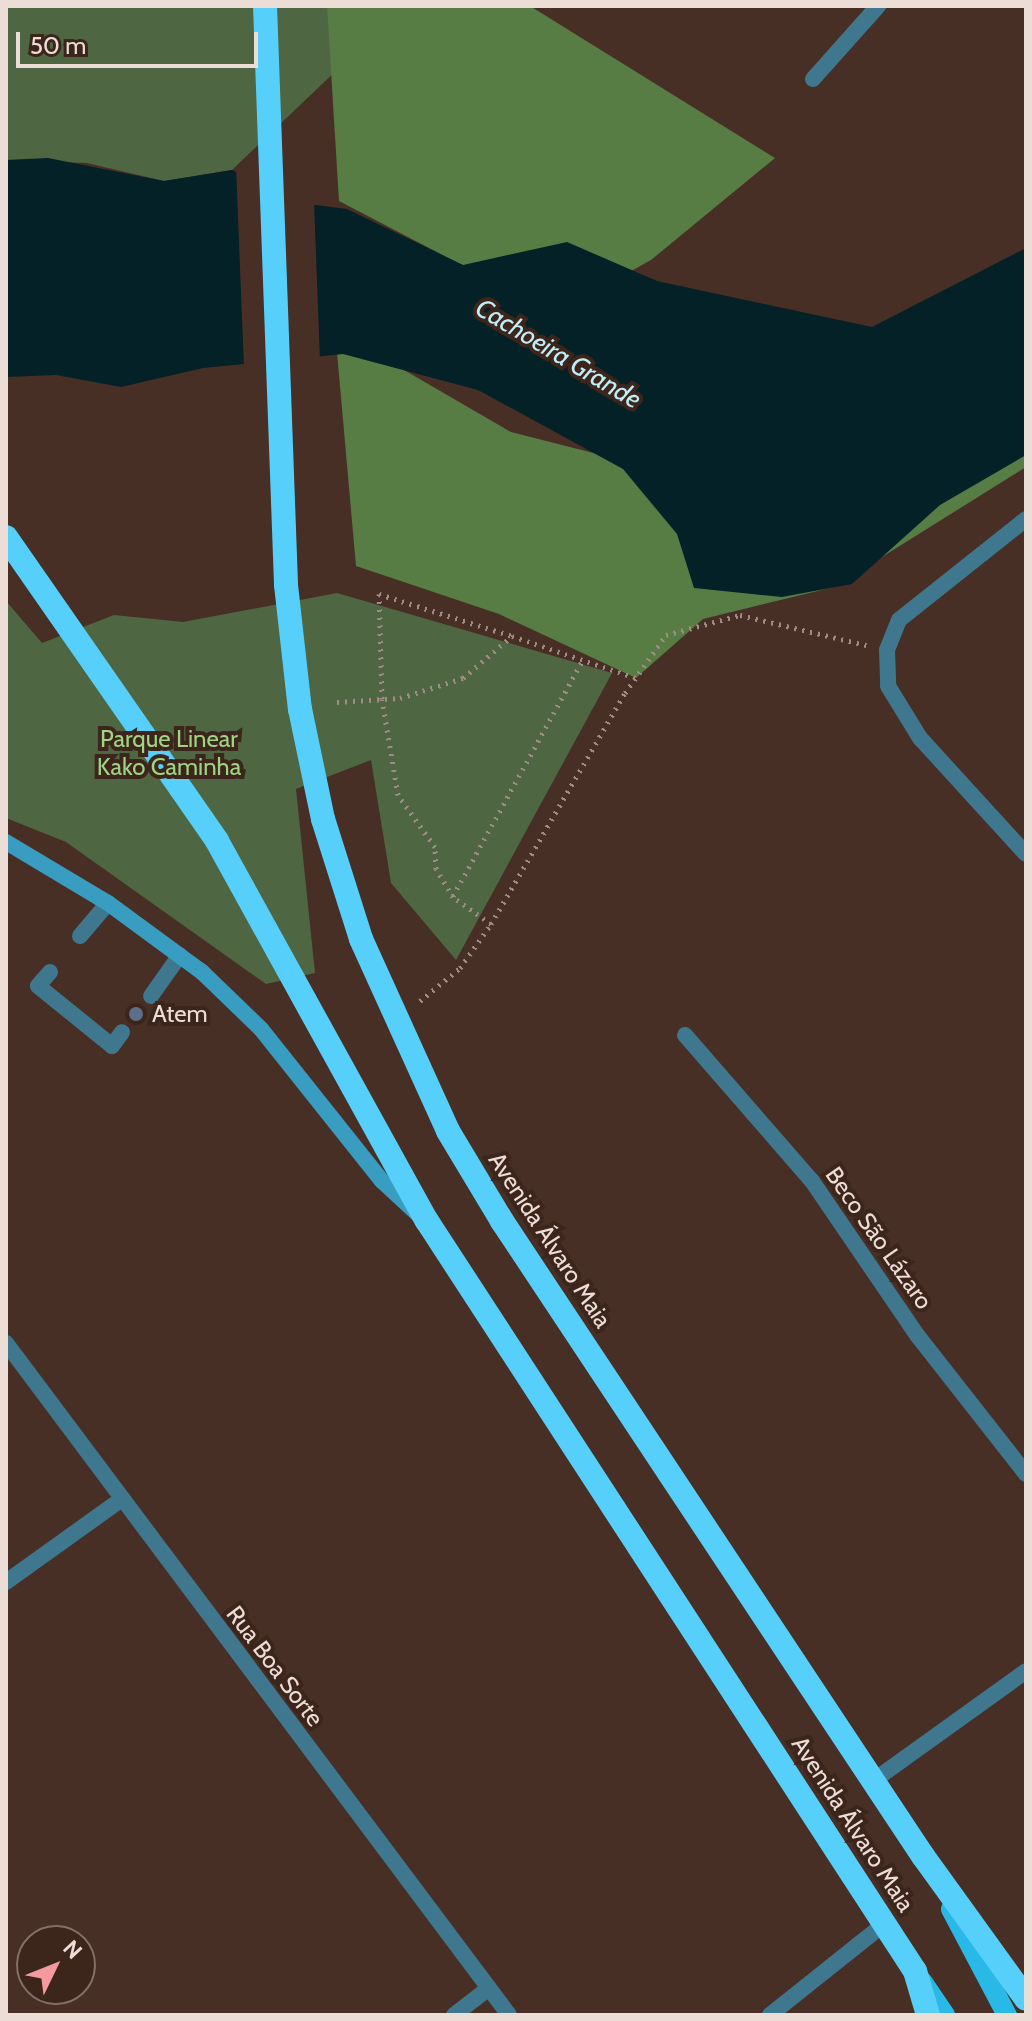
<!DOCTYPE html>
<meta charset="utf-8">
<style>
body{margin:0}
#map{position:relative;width:1032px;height:2021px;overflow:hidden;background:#472f25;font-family:Cabin,sans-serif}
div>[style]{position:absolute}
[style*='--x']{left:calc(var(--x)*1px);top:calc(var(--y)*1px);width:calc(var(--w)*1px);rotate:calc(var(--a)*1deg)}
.green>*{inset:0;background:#4e6642}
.forest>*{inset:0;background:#577d44}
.water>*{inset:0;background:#032127}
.pier>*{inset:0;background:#472f25}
.path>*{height:5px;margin-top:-2.5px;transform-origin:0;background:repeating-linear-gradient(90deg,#a08c84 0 2px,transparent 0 8px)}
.lane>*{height:16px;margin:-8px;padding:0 8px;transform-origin:8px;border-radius:8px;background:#3f788e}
.street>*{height:16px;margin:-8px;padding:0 8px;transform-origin:8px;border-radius:8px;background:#3f788e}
.secondary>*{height:16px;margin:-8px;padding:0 8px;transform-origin:8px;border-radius:8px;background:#389dc0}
.primary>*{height:20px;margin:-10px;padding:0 10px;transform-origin:10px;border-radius:10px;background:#28b9e6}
.highway>*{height:24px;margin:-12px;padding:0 12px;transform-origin:12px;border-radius:12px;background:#56cffa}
.dots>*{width:22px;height:22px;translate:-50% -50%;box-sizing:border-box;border:4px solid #3c251b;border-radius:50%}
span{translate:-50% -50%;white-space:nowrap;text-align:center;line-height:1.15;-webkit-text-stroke:8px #3c251b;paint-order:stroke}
.park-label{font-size:24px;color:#9ed483}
.poi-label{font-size:24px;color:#edddd7}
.left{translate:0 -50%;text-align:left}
.street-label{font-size:24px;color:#edddd7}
.water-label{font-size:26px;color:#bfedf8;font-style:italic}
.frame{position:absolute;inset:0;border:8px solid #edddd7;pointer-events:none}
.north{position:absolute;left:16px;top:1925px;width:80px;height:80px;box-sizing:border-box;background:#3c251b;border:2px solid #836f66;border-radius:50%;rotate:47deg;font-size:22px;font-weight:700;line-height:32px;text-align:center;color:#edddd7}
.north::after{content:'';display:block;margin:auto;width:28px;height:36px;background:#f49a9f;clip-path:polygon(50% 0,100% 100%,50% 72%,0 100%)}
.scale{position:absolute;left:16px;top:32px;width:242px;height:36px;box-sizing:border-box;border:4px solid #edddd7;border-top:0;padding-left:10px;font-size:24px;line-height:28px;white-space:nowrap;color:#edddd7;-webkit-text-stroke:6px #3c251b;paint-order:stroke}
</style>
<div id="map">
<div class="green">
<div style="clip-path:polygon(6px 6px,404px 6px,232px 170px,164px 181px,87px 163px,6px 160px)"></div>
<div style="clip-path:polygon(337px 593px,612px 673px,456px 960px,391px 883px,371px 760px,296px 789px,315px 973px,266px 984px,66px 842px,6px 818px,6px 601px,42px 643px,114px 615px,183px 622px)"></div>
</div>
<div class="forest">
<div style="clip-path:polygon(327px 6px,530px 6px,775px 158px,651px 260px,566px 307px,500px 285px,339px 201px)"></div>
<div style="clip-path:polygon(335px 330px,511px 432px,754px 494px,1026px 331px,1026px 467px,834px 587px,703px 619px,636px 678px,499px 614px,356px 566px)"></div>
</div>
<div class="water">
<div style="clip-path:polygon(48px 158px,164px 181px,232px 170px,300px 203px,347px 209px,463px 265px,567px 242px,657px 281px,872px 327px,1026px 248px,1026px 455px,940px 505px,852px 584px,782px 597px,694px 588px,677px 534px,623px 469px,478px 390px,343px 354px,203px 368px,121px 387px,56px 375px,6px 377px,6px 160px)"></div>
</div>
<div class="pier">
<div style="clip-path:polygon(236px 167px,314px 201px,320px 361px,244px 368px)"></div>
</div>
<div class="path">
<div style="--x:337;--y:702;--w:63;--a:-3.6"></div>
<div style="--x:400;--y:698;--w:66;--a:-17.6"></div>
<div style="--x:463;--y:678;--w:65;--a:-40.6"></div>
<div style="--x:512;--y:636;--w:131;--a:18.7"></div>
<div style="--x:453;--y:896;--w:269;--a:-61.2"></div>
<div style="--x:491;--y:924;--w:47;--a:-144.6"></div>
<div style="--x:453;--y:897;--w:33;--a:-121"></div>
<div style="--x:436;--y:869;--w:22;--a:-93"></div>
<div style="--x:435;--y:847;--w:64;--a:-125.4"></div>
<div style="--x:398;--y:795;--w:97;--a:-99.5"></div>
<div style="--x:382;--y:699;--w:105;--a:-91.6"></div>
<div style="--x:379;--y:594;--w:139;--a:17.5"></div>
<div style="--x:420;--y:1001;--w:52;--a:-39.5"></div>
<div style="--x:460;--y:968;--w:54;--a:-54.8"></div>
<div style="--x:491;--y:924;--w:267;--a:-59.9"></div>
<div style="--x:625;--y:693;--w:71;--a:-54.7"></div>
<div style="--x:666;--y:635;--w:77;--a:-15.1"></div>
<div style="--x:740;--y:615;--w:130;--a:13.4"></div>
</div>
<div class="lane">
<div style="--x:80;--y:936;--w:43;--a:-49.7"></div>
<div style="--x:50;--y:972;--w:18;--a:131"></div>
<div style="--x:38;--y:986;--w:95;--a:39"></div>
<div style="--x:112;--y:1046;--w:17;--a:-54"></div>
<div style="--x:151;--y:996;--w:50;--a:-54.7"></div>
<div style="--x:770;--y:2015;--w:146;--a:-38.6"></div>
</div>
<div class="street">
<div style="--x:813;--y:79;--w:98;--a:-48.3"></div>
<div style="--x:1026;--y:519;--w:162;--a:141.5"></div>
<div style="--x:899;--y:620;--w:32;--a:112"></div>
<div style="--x:887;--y:650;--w:36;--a:88"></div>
<div style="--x:888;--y:686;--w:61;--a:58.4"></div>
<div style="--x:920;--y:738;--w:157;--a:47.6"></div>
<div style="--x:685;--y:1035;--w:194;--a:49"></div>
<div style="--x:812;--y:1181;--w:186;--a:55.7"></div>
<div style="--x:917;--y:1335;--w:177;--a:51.9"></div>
<div style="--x:6;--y:1343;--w:839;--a:53.18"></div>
<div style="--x:6;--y:1582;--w:139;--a:-35.6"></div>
<div style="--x:873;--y:1781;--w:188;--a:-35.7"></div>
<div style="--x:454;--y:2015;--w:44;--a:-37.6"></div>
</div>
<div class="secondary">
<div style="--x:6;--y:842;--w:119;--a:30.9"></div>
<div style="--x:108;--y:903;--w:117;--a:36.3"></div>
<div style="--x:202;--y:972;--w:82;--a:44"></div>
<div style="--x:261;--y:1029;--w:194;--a:51.5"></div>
<div style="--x:382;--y:1181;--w:54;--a:42.8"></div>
</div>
<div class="primary">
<div style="--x:951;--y:1909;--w:120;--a:62.2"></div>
<div style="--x:922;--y:1981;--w:41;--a:55.9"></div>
</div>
<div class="highway">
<div style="--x:265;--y:6;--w:579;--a:87.92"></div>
<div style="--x:286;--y:585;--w:125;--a:83.6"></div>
<div style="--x:300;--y:709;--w:112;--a:78.2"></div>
<div style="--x:323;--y:819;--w:126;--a:72.4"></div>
<div style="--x:361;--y:939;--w:211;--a:65.6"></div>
<div style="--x:448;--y:1131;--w:105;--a:59"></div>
<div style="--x:502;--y:1221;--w:762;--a:56.46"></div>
<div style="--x:923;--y:1856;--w:176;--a:54.2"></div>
<div style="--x:6;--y:537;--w:370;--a:55.2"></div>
<div style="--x:217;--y:841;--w:434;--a:61.1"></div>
<div style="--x:427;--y:1221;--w:895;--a:56.95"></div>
<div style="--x:915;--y:1971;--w:46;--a:73.5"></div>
</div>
<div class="dots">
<div style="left:136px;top:1014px;background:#5c6f8a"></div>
</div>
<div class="park-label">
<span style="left:169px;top:753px">Parque Linear<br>Kako Caminha</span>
</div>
<div class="poi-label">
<span class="left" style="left:152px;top:1014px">Atem</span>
</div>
<div class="street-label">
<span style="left:879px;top:1238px;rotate:55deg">Beco São Lázaro</span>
<span style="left:550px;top:1240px;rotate:57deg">Avenida Álvaro Maia</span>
<span style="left:275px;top:1666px;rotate:53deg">Rua Boa Sorte</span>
<span style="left:853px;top:1824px;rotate:57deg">Avenida Álvaro Maia</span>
</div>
<div class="water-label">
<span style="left:558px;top:354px;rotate:31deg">Cachoeira Grande</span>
</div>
<div class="frame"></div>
<div class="north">N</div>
<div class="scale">50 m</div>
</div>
